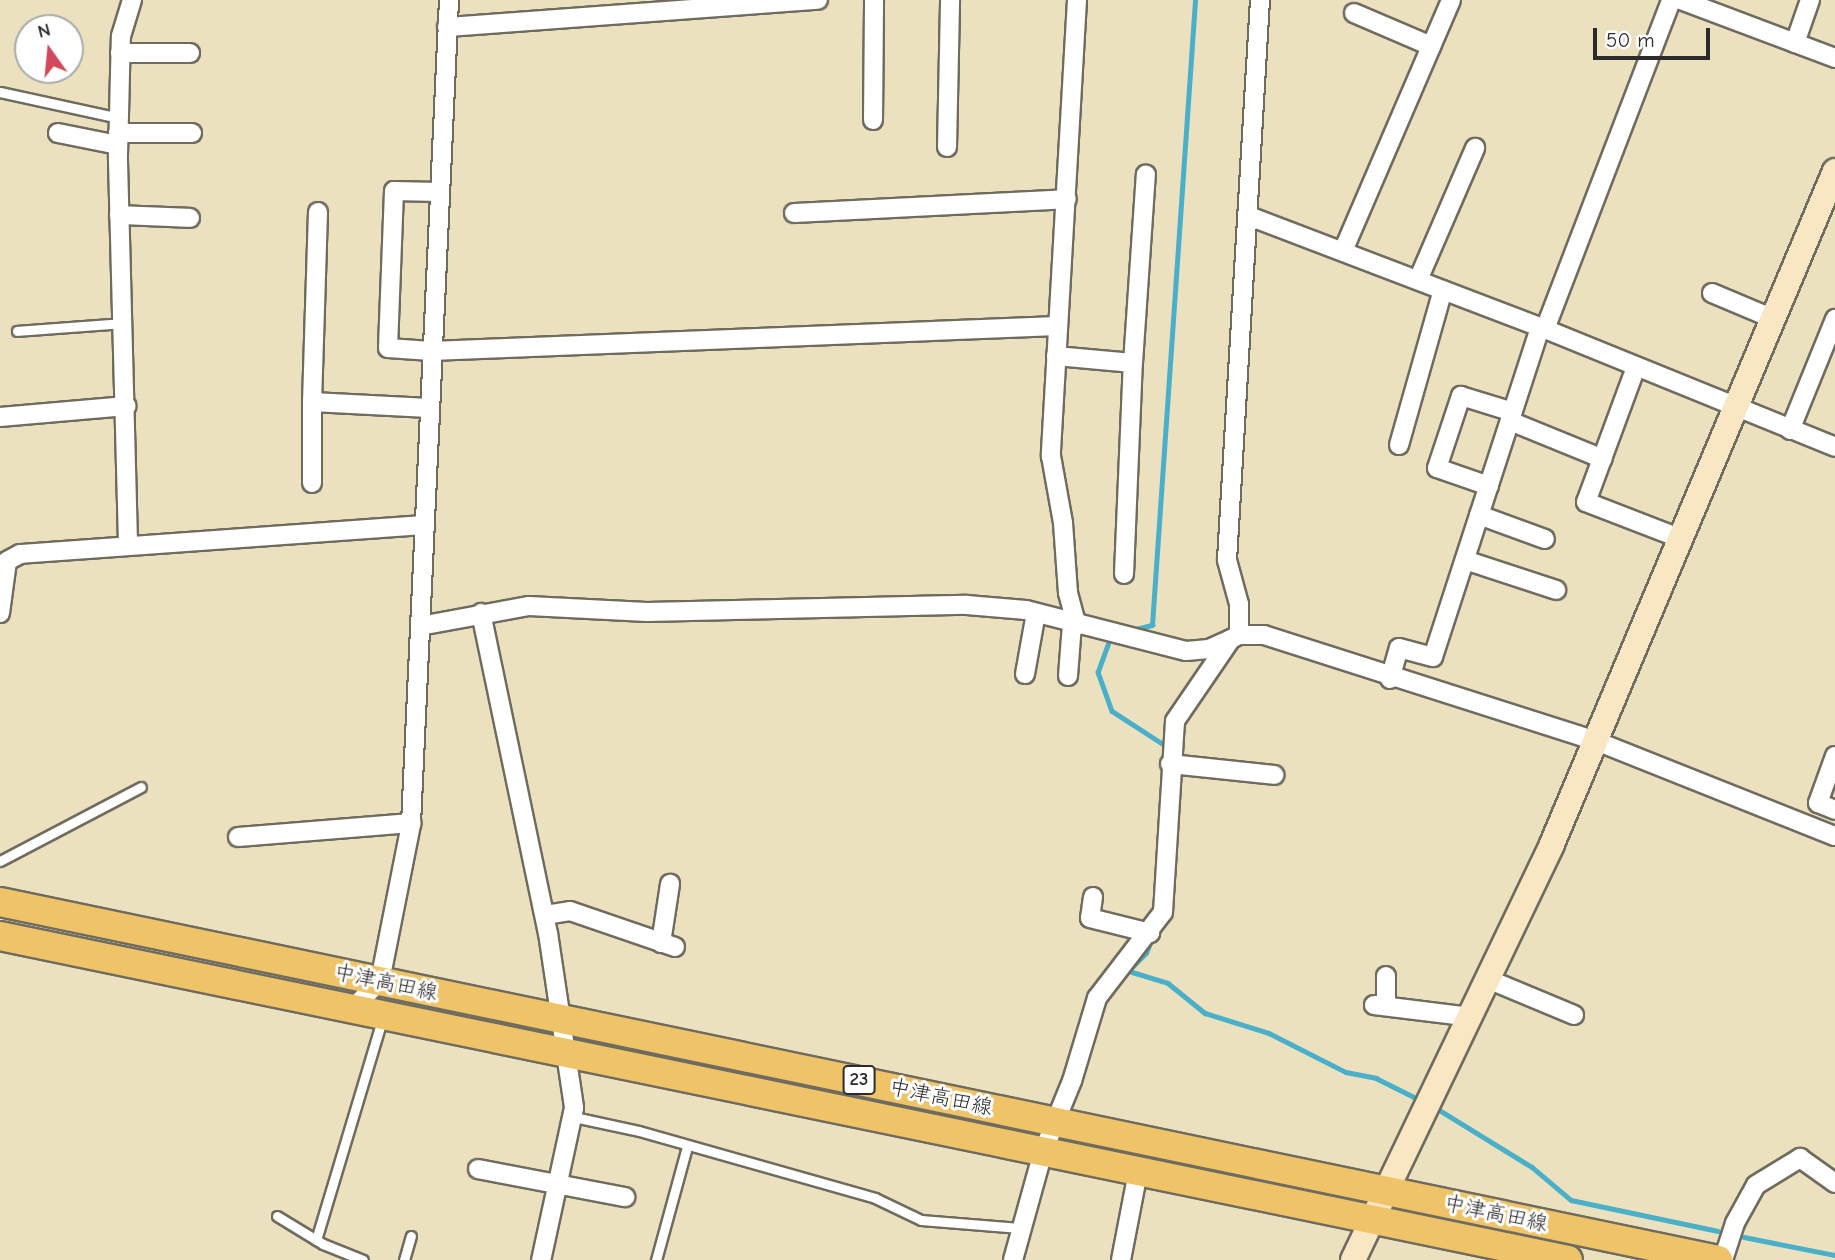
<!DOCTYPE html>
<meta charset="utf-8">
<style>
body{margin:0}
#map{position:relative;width:1835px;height:1260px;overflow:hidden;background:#ece1bf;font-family:"Comic Neue","Klee One",sans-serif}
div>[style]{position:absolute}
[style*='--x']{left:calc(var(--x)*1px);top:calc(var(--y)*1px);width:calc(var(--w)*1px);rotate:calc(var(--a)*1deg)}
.stream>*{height:4.5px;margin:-2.25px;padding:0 2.25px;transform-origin:2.25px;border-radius:2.25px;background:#4aafc9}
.roads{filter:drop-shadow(2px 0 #6f6b5f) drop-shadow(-2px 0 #6f6b5f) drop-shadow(0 2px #6f6b5f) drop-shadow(0 -2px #6f6b5f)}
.lane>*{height:9px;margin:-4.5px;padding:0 4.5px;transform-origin:4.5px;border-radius:4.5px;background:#fff}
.street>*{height:18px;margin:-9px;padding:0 9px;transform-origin:9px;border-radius:9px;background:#fff}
.secondary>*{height:24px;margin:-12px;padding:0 12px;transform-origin:12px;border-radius:12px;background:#f9e7c3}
.primary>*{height:28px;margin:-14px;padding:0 14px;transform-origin:14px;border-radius:14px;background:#efc469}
span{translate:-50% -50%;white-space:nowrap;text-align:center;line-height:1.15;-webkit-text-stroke:6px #fff;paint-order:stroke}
.shield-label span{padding:2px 5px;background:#fff;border:2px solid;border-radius:5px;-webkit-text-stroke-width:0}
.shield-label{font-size:19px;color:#2b2b2b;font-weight:700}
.street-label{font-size:21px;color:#2b2b2b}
.north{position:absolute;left:14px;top:14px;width:70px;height:70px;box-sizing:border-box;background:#fff;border:2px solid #aaa;border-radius:50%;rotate:345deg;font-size:19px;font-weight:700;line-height:28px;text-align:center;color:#2b2b2b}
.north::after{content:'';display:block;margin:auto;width:24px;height:32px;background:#d1495b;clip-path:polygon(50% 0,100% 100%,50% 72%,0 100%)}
.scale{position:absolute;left:1593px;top:28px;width:117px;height:32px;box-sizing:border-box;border:4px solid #2b2b2b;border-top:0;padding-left:9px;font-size:21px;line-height:24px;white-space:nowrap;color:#2b2b2b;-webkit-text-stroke:5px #fff;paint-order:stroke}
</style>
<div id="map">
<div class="stream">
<div style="--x:1132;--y:630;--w:21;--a:-14"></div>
<div style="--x:1152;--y:625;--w:626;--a:-86.06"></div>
<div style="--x:1111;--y:637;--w:37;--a:110"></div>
<div style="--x:1098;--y:672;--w:41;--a:70.3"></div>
<div style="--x:1112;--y:711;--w:64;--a:32.9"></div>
<div style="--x:1129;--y:971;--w:41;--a:17.1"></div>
<div style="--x:1168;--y:983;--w:48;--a:39"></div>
<div style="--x:1205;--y:1013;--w:67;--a:17.4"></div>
<div style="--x:1269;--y:1033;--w:86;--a:26.9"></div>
<div style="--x:1346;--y:1072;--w:31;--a:11"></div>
<div style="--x:1376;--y:1078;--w:51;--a:26.6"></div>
<div style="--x:1126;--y:973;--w:28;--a:-45"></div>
<div style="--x:1146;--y:953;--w:18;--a:-68"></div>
<div style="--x:1436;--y:1108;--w:113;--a:31.6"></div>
<div style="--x:1532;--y:1167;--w:51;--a:40.2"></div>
<div style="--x:1571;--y:1200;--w:150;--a:11.9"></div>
<div style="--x:1744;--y:1237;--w:93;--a:11.2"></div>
</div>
<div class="roads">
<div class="lane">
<div style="--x:0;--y:92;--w:122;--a:12.3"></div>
<div style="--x:17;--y:331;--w:106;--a:-4.3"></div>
<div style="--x:0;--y:861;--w:159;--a:-27.7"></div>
<div style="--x:574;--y:1117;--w:66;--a:12.2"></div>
<div style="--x:639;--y:1131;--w:245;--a:15.8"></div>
<div style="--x:875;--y:1198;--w:51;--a:25.6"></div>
<div style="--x:921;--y:1220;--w:99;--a:4.6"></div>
<div style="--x:277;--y:1216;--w:54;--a:31.3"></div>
<div style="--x:323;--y:1244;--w:43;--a:21.8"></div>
<div style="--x:316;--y:1240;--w:233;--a:-73.3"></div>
<div style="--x:404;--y:1260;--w:25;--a:-74"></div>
<div style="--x:656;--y:1260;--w:117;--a:-74.7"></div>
</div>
<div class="street">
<div style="--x:1077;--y:0;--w:457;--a:93.3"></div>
<div style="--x:1051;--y:456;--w:68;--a:79.8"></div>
<div style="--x:1063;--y:523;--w:70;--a:85.9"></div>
<div style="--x:1068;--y:593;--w:34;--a:75"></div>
<div style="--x:1681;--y:0;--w:165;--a:20.6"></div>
<div style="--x:1354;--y:13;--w:84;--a:23.2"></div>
<div style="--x:447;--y:27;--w:372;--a:-4.2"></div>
<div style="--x:1795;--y:43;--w:46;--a:-70.8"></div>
<div style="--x:120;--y:53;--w:70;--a:0"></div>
<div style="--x:873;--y:120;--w:120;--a:-89.5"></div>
<div style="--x:58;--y:133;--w:61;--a:11.3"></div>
<div style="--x:118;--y:133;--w:74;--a:0"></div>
<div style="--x:947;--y:147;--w:147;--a:-88.8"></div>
<div style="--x:439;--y:192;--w:45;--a:-178.7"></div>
<div style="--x:394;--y:191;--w:157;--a:92.2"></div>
<div style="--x:388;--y:348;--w:43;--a:4"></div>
<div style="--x:431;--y:351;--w:627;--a:-2.28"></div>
<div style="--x:318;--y:212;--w:190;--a:91.8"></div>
<div style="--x:312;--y:402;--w:117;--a:2.9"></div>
<div style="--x:794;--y:213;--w:273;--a:-2.9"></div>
<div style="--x:119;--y:215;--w:71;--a:2.4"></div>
<div style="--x:1249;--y:216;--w:311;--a:20.9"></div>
<div style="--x:1540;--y:327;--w:318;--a:22.1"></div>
<div style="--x:1343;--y:251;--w:273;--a:-66.7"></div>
<div style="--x:1418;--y:280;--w:144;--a:-66.6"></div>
<div style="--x:1712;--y:293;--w:67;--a:22.8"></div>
<div style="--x:1545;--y:329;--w:352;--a:-69"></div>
<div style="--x:1056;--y:356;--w:77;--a:5.2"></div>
<div style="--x:1133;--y:363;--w:189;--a:-86.1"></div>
<div style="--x:1636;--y:367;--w:144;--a:110.3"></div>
<div style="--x:1586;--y:502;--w:103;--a:21.1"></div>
<div style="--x:0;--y:417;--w:127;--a:-5"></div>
<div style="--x:1510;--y:421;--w:100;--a:22.2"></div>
<div style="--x:1790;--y:430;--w:120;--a:-67.9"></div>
<div style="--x:1399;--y:445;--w:161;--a:-74.2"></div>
<div style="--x:312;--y:483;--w:81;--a:-90"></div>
<div style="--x:1489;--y:486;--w:55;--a:-160.9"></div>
<div style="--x:1437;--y:468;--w:76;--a:-71.6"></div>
<div style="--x:1461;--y:396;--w:54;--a:17.1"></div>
<div style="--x:1479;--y:515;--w:70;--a:20"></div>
<div style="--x:128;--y:543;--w:388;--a:-91.5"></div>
<div style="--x:118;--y:155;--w:119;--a:-88.6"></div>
<div style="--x:121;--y:36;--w:38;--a:-73"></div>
<div style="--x:1465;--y:560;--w:96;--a:18.2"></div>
<div style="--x:1124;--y:574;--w:211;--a:-87.6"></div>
<div style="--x:0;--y:613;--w:52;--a:-82.3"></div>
<div style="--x:7;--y:561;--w:15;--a:-28"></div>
<div style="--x:20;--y:554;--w:406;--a:-4.1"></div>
<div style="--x:481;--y:613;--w:327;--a:78.2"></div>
<div style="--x:548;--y:933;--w:177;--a:81.5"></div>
<div style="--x:574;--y:1108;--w:156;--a:102.2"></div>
<div style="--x:420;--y:626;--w:111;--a:-10.4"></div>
<div style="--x:529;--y:606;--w:118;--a:2.9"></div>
<div style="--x:647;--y:612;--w:320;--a:-1.3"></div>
<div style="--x:967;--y:605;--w:59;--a:4.8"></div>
<div style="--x:1026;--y:610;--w:165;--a:14.4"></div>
<div style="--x:1186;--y:651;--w:23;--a:-5"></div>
<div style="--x:1209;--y:649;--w:22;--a:-24"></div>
<div style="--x:1239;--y:635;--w:25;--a:0"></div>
<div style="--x:1264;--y:635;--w:349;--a:17.7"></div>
<div style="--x:1596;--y:741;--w:257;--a:21.7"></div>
<div style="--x:1025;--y:674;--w:62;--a:-79.8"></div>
<div style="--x:1068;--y:676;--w:52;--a:-85.6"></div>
<div style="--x:1390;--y:679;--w:32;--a:-74"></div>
<div style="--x:1399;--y:648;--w:35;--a:15"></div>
<div style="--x:1433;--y:657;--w:347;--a:-72"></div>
<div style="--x:1835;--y:756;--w:50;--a:109.9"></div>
<div style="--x:1818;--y:803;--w:18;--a:22"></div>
<div style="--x:1170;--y:764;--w:105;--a:6"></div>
<div style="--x:238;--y:837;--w:174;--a:-4.6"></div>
<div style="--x:1093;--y:897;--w:21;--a:98"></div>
<div style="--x:1090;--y:918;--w:62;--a:14"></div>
<div style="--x:545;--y:915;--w:25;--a:-9"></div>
<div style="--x:570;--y:911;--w:111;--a:18.9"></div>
<div style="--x:661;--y:943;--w:60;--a:-81.3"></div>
<div style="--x:1386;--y:976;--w:30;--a:90"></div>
<div style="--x:1490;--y:980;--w:91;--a:22.6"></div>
<div style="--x:1374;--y:1005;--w:99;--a:7"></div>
<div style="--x:352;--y:1009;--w:40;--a:-45"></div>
<div style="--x:380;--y:981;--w:160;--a:-78.8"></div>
<div style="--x:411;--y:824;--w:825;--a:-87.36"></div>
<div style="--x:478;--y:1169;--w:150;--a:10.8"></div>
<div style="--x:1013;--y:1260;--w:112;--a:-74.5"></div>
<div style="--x:1043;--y:1152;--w:77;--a:-67.8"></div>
<div style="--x:1072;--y:1081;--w:87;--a:-73.2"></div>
<div style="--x:1097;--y:998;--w:108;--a:-52.5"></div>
<div style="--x:1163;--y:912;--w:191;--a:-86.4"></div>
<div style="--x:1175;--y:721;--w:99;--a:-55.7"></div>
<div style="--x:1231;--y:639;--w:9;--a:-27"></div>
<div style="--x:1239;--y:635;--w:31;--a:-90"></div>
<div style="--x:1239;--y:604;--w:46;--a:-105.3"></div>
<div style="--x:1227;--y:560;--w:561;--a:-86.63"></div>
<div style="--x:1121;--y:1260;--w:90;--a:-79.1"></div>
<div style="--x:1723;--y:1260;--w:39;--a:-72"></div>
<div style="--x:1735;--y:1223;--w:43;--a:-61.1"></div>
<div style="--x:1756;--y:1185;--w:52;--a:-31.5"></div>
<div style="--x:1800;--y:1158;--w:43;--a:35.5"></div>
</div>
<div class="secondary">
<div style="--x:1353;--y:1260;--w:461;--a:-64.4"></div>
<div style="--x:1552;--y:844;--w:730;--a:-67.19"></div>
</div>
<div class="primary">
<div style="--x:0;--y:902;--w:1755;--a:11.77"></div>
<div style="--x:0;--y:936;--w:1601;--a:11.67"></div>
</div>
</div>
<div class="shield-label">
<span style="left:859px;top:1080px">23</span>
</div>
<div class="street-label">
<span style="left:386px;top:982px;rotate:12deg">中津高田線</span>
<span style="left:941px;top:1097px;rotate:12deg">中津高田線</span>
<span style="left:1496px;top:1213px;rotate:12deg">中津高田線</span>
</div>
<div class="north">N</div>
<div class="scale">50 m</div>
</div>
